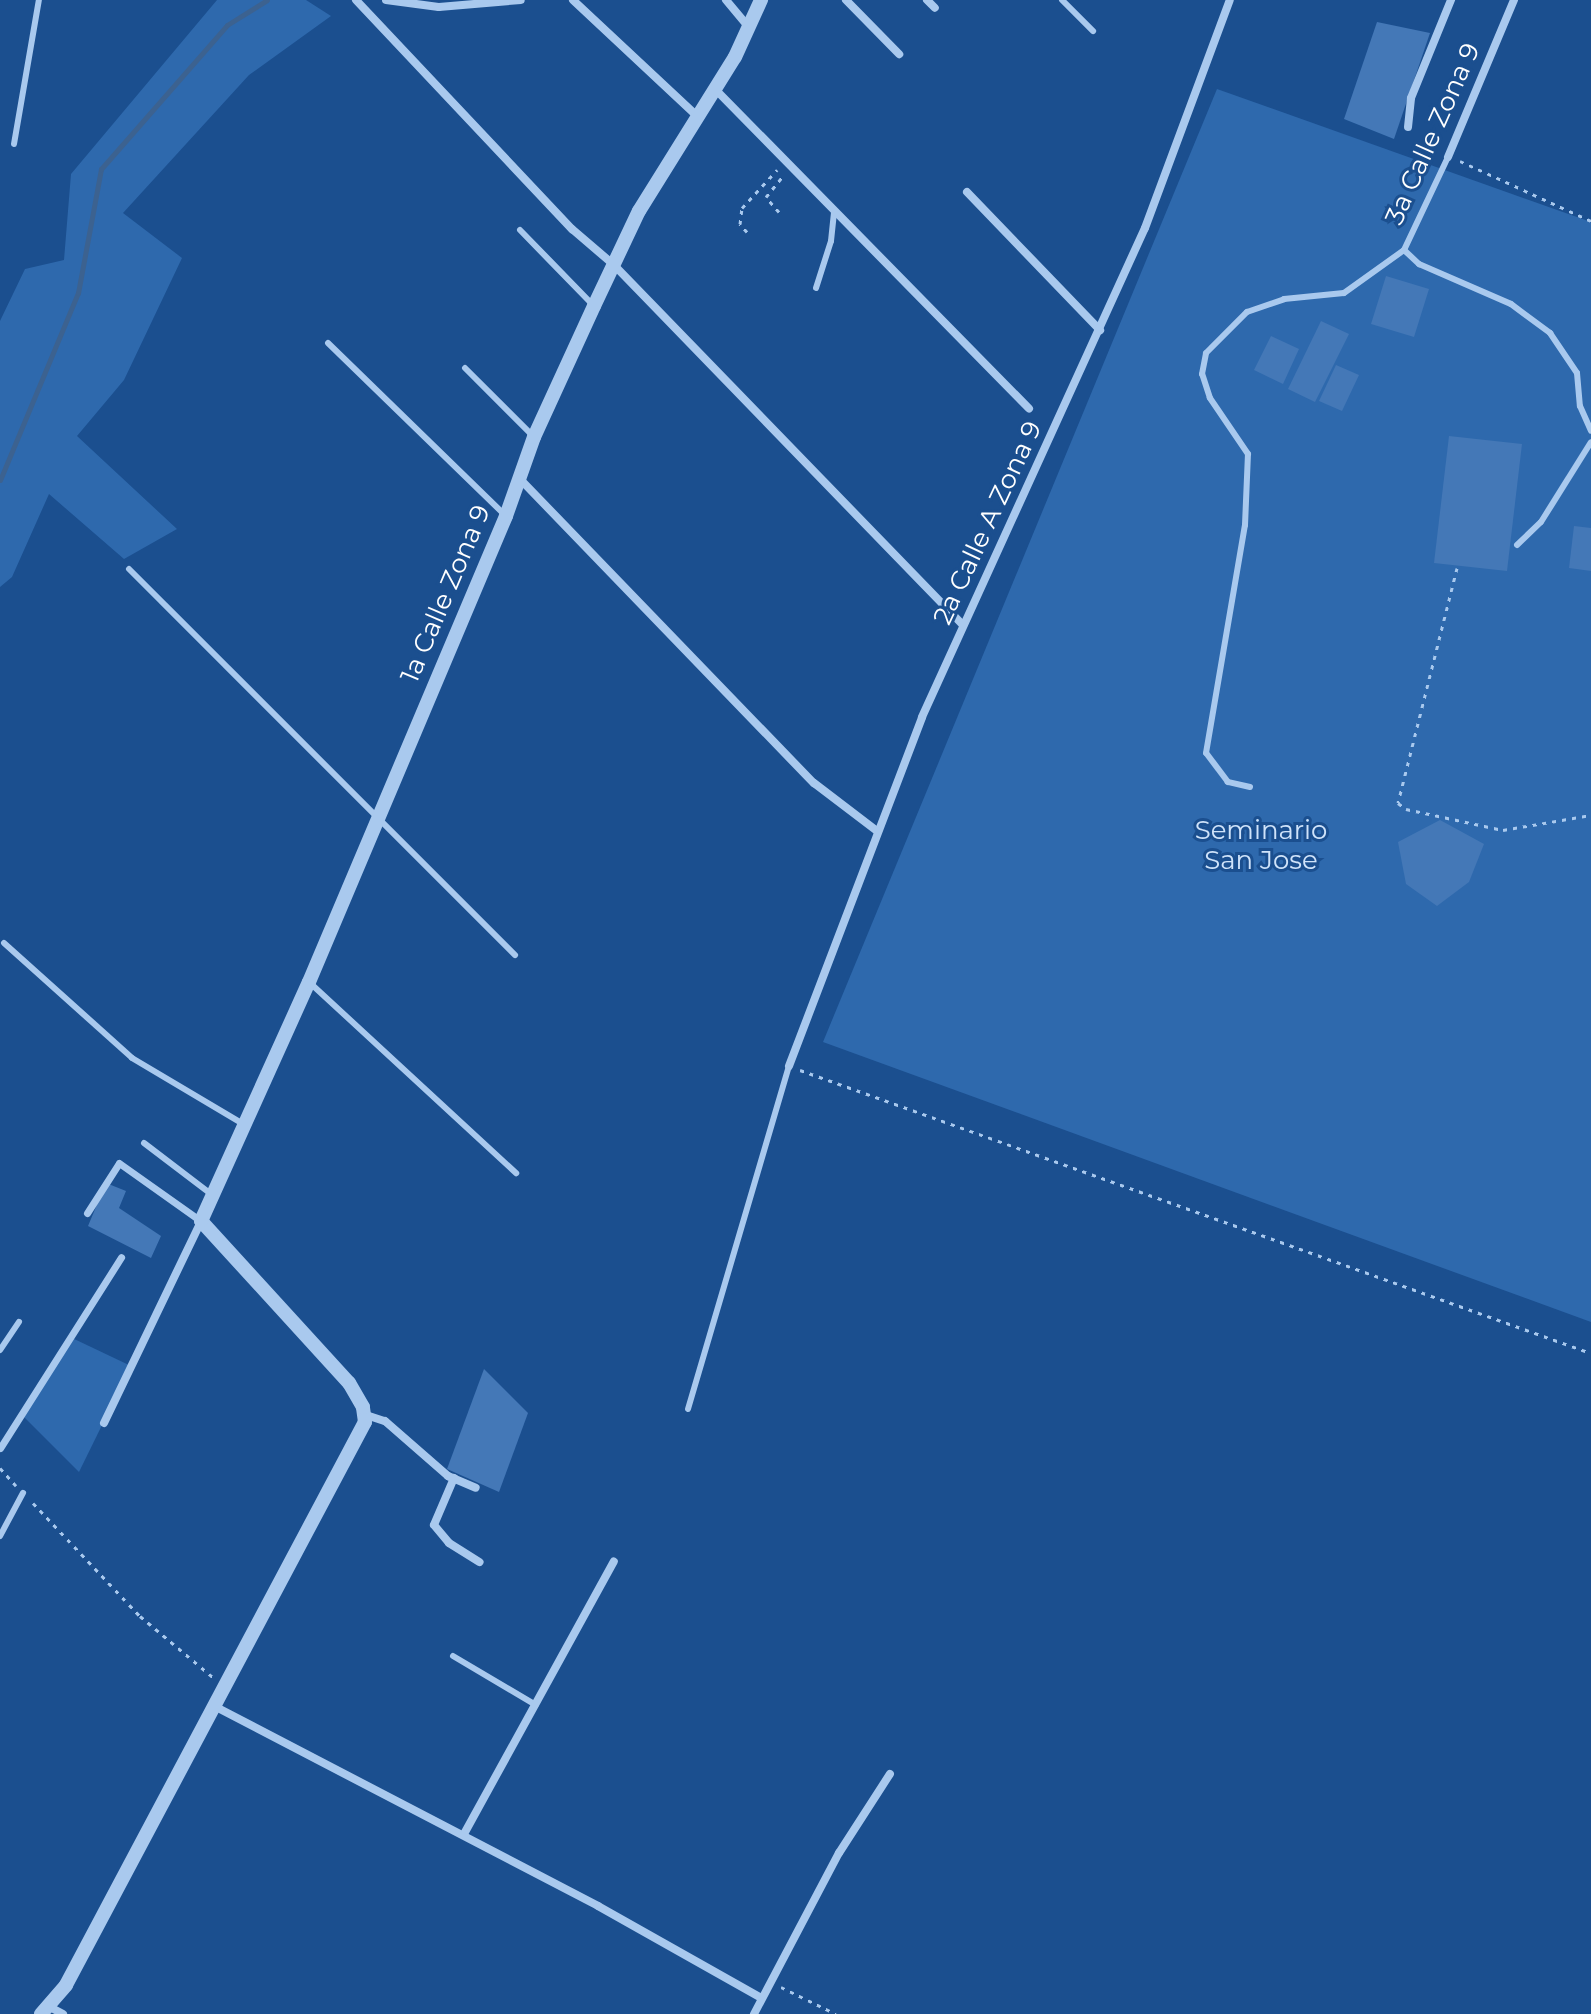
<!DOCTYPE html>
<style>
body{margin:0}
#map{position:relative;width:1591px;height:2014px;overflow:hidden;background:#1b4f8f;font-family:Montserrat,sans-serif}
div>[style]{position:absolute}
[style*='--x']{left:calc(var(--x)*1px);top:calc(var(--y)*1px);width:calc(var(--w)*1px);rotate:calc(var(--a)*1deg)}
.green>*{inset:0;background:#2e69ad}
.stream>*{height:5px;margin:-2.5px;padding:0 2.5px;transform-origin:2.5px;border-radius:2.5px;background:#3c6290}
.building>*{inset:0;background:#4478b7}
.path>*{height:3px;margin-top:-1.5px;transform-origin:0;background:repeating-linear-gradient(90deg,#a9c9ee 0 4px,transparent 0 10px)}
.service>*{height:6px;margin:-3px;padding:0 3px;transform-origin:3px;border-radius:3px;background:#a9c9ee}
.pedestrian>*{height:7px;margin:-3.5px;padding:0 3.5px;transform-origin:3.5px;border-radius:3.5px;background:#a9c9ee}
.minor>*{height:8px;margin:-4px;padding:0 4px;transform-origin:4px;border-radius:4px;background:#a9c9ee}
.tertiary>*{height:14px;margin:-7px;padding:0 7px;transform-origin:7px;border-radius:7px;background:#a9c9ee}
span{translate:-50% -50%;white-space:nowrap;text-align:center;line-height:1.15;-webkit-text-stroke:6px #1b4f8f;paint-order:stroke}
.street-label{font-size:26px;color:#fff}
.park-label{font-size:26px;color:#cfe3fa}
</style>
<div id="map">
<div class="green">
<div style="clip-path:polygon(217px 0,306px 0,331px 16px,249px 75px,123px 213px,182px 258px,124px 380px,77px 436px,177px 529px,124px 559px,49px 494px,12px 577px,0 587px,0 321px,25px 269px,64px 260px,71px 174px)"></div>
<div style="clip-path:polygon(1217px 89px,1591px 222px,1591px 1322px,823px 1042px)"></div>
<div style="clip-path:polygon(70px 1337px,131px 1366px,79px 1472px,21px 1414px)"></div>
</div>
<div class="stream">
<div style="--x:0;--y:480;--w:203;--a:-67.4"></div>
<div style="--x:78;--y:293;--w:126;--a:-79.5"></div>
<div style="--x:101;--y:169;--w:191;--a:-48.8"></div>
<div style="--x:227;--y:25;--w:47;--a:-32"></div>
</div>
<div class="building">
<div style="clip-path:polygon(1377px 22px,1430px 33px,1394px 139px,1344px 119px)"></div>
<div style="clip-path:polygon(1386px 276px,1429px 289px,1414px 337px,1371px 324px)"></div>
<div style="clip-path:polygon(1321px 321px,1349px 334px,1315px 402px,1288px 389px)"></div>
<div style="clip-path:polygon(1271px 336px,1299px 349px,1283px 384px,1254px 370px)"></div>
<div style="clip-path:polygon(1336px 365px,1359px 375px,1342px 411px,1319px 401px)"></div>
<div style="clip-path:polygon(1449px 436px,1522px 444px,1507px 571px,1434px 563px)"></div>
<div style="clip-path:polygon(1574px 526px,1591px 528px,1591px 571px,1569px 568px)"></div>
<div style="clip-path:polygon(1440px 820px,1484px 844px,1469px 882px,1437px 906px,1406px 884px,1398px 842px)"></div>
<div style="clip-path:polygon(106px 1183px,126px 1191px,119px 1208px,161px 1236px,151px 1258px,88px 1226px)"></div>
<div style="clip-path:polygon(484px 1369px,528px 1413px,499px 1492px,447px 1469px)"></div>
</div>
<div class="path">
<div style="--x:1460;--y:161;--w:144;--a:24.6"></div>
<div style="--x:779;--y:212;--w:20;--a:-131"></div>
<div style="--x:766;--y:197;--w:27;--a:-51"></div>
<div style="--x:747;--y:232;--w:11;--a:-131"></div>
<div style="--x:740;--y:224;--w:16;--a:-83"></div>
<div style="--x:742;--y:208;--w:52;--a:-47.4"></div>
<div style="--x:1457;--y:568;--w:242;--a:104.1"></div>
<div style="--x:1398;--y:803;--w:10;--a:37"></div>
<div style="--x:1406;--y:809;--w:99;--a:12.2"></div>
<div style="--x:1503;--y:830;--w:89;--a:-9.7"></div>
<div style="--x:800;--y:1070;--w:840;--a:19.69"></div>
<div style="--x:0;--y:1468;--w:24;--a:48"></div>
<div style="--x:33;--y:1503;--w:156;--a:46.6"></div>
<div style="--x:140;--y:1616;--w:97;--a:40"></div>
<div style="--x:781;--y:1987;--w:61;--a:26.1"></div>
</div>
<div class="service">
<div style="--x:1062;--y:0;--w:44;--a:45"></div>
<div style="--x:14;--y:144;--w:146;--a:-80.2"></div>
<div style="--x:1448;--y:157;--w:103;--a:115.3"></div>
<div style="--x:1404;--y:250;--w:21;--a:43"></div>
<div style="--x:1419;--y:264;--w:100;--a:23.5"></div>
<div style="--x:1511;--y:304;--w:49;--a:36.6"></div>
<div style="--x:1550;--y:333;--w:48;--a:56"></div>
<div style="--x:1577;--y:373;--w:33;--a:85"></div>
<div style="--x:1580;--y:406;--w:27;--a:66"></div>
<div style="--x:520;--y:230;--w:105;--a:45.8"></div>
<div style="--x:816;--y:288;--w:49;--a:-72.3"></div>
<div style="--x:831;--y:241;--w:29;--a:-84"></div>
<div style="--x:328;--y:343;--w:248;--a:44.2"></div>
<div style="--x:465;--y:368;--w:96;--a:45"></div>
<div style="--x:1517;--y:545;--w:33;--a:-44"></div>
<div style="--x:1541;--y:522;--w:94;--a:-58"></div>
<div style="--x:129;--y:569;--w:546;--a:45"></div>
<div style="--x:1250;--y:787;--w:23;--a:-167"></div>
<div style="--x:1228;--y:782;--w:36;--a:-127"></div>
<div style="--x:1206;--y:753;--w:231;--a:-80.3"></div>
<div style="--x:1245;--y:525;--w:71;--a:-87.6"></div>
<div style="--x:1248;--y:454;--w:68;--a:-124.2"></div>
<div style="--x:1210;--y:398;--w:25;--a:-108"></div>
<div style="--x:1202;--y:374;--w:21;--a:-79"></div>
<div style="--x:1206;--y:353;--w:58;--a:-45"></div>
<div style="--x:1247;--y:312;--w:39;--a:-19"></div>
<div style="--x:1284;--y:299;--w:60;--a:-5.7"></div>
<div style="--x:1344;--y:293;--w:74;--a:-35.6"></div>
<div style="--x:4;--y:943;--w:172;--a:41.9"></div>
<div style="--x:132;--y:1058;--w:131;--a:30.7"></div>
<div style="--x:309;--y:982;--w:282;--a:42.7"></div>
<div style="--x:144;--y:1143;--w:84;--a:37.3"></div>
<div style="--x:0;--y:1350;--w:34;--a:-56"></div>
<div style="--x:688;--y:1409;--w:358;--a:-73.6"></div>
<div style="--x:0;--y:1536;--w:49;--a:-61.9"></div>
<div style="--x:453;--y:1656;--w:96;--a:30.6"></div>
</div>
<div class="pedestrian">
<div style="--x:87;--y:1213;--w:59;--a:-57.4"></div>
<div style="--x:119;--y:1163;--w:100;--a:35.3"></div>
<div style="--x:0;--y:1448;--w:226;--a:-57.6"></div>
</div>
<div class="minor">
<div style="--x:356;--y:0;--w:315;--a:46.7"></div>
<div style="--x:572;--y:229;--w:55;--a:40.6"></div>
<div style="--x:614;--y:265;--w:500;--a:45.9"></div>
<div style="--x:386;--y:0;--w:53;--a:7.5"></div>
<div style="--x:439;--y:7;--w:82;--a:-4.9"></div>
<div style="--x:573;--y:0;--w:168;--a:43.1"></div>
<div style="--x:726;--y:0;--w:35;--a:50"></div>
<div style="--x:846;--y:0;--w:76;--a:45.5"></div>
<div style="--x:927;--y:0;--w:11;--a:45"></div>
<div style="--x:715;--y:89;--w:448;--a:45.5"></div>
<div style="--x:1408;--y:127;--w:29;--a:-84"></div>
<div style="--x:1411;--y:98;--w:106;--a:-67.8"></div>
<div style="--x:1448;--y:157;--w:170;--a:-67.2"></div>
<div style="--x:967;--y:192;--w:192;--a:46.1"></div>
<div style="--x:520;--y:479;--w:423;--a:46"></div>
<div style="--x:814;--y:783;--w:79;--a:37.3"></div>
<div style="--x:789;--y:1066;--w:373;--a:-69.1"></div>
<div style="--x:922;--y:717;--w:537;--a:-65.49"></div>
<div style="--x:1145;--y:228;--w:243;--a:-69.6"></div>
<div style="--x:366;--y:1415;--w:20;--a:18"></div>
<div style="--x:385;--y:1421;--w:84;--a:41.1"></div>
<div style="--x:448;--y:1476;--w:30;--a:23"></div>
<div style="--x:104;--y:1423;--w:224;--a:-64.3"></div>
<div style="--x:454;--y:1478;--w:51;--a:113.1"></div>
<div style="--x:434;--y:1525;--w:23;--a:50"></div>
<div style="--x:449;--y:1543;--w:36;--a:32"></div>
<div style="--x:216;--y:1707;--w:431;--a:27.5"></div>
<div style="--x:598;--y:1906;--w:187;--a:29.4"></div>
<div style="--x:464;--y:1834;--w:311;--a:-61.2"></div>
<div style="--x:48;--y:2006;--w:17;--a:28"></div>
<div style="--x:754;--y:2014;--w:182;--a:-62.2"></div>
<div style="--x:839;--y:1853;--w:94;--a:-57.2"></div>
</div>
<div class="tertiary">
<div style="--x:41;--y:2014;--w:38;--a:-49"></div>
<div style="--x:66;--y:1985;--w:637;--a:-62.03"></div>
<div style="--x:365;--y:1422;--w:15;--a:-98"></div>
<div style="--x:363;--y:1407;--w:28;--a:-120"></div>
<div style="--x:349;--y:1383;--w:219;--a:-132.4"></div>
<div style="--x:201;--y:1221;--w:262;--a:-65.7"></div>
<div style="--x:309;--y:982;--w:506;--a:-67.08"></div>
<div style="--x:506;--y:516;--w:84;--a:-70.5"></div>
<div style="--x:534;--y:437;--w:144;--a:-65.4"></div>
<div style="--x:594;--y:306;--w:105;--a:-64.7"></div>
<div style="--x:639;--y:211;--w:181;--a:-58.1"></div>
<div style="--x:735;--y:57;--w:63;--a:-65.5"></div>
</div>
<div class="street-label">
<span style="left:1433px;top:134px;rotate:-66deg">3a Calle Zona 9</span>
<span style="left:988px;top:523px;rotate:-65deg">2a Calle A Zona 9</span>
<span style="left:446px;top:594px;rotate:-67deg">1a Calle Zona 9</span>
</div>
<div class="park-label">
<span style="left:1261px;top:846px">Seminario<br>San Jose</span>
</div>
</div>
